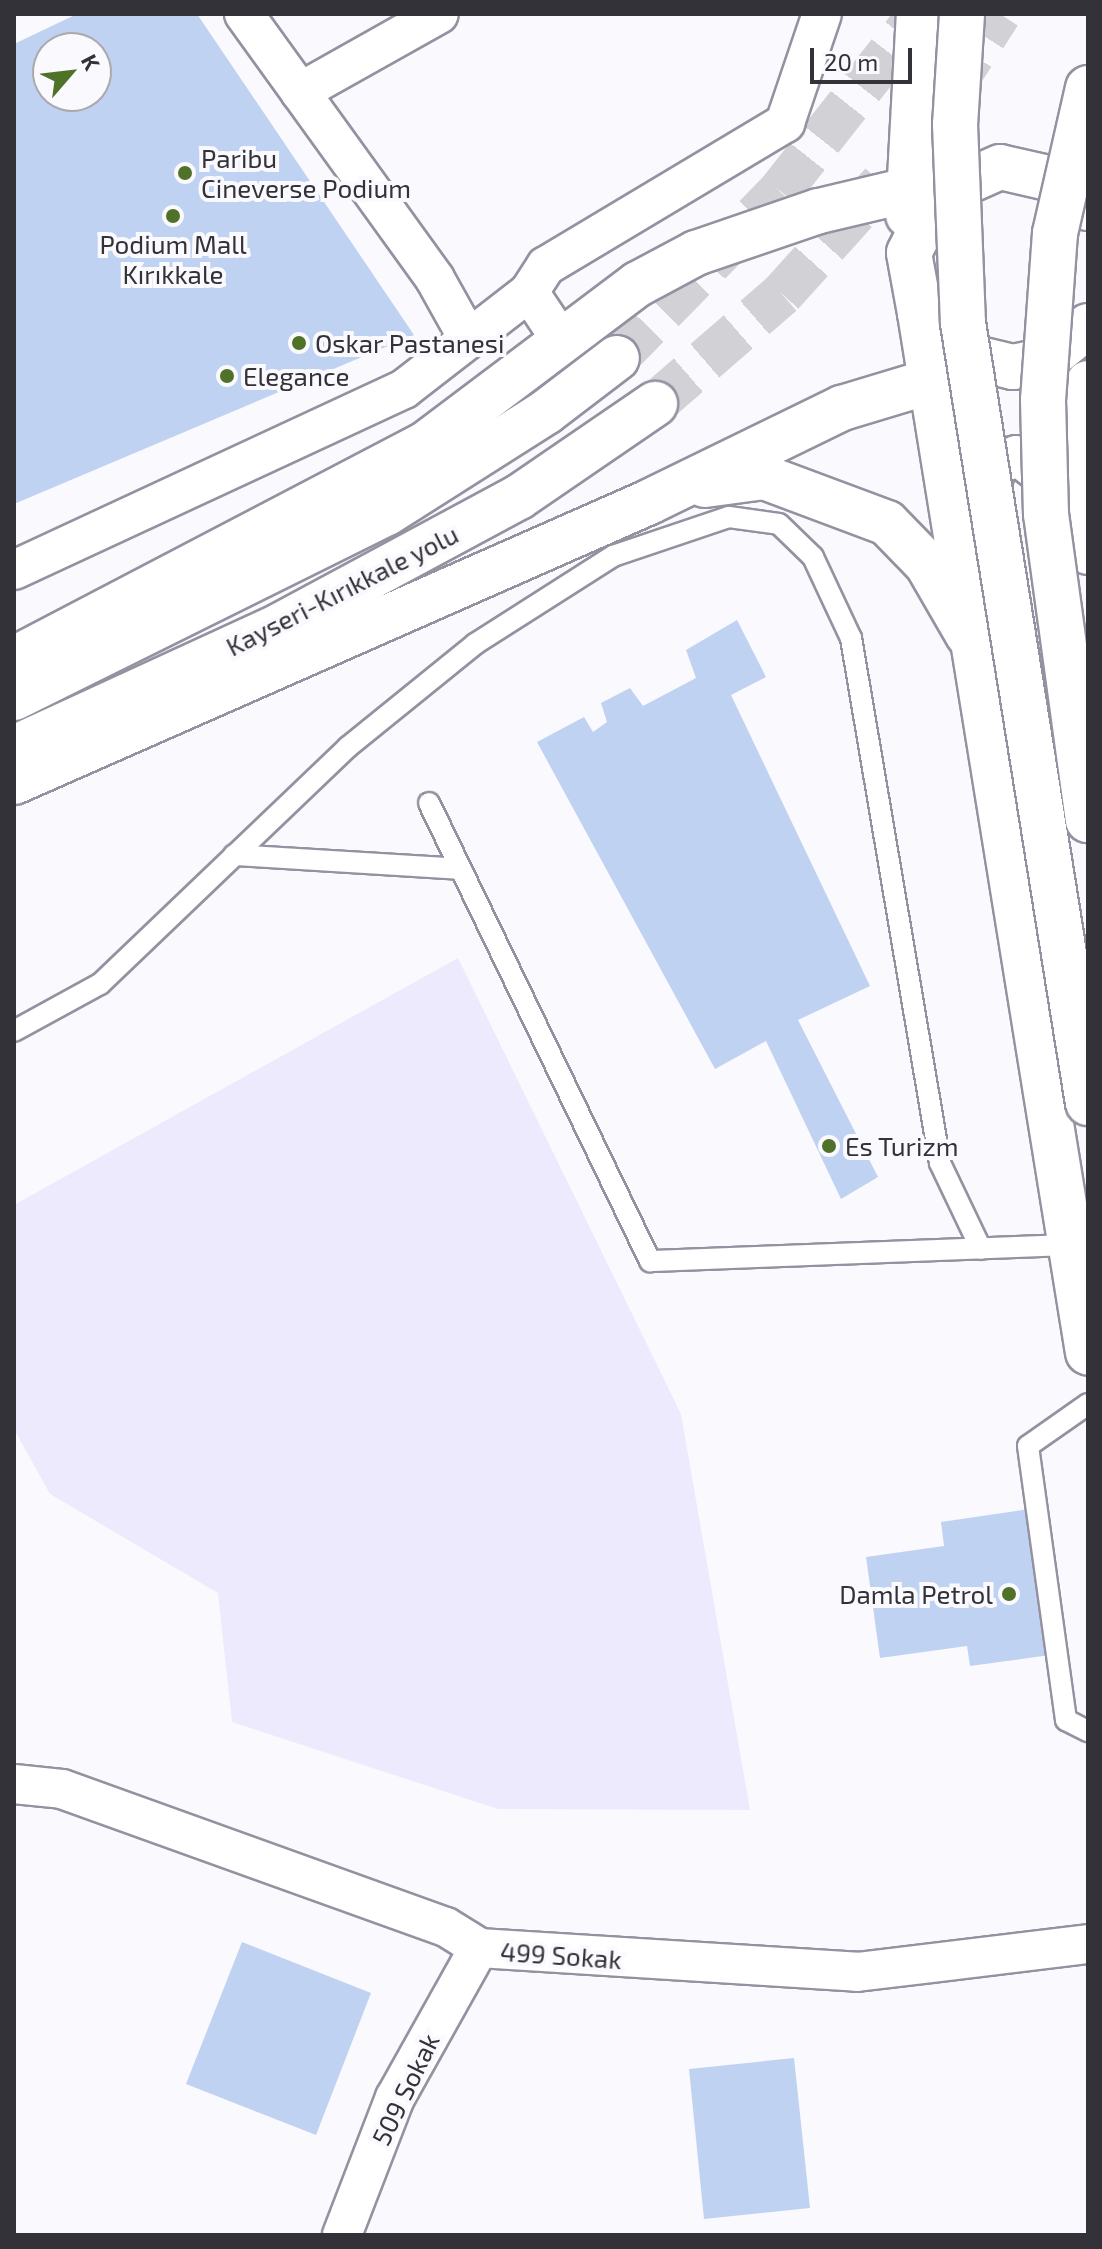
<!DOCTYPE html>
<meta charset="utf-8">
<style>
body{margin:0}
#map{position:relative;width:1102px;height:2249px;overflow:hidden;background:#faf9fd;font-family:"Exo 2",sans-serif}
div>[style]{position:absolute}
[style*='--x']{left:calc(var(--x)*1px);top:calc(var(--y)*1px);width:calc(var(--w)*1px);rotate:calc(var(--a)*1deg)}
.built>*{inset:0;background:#edeafd}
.building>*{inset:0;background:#c0d2f2}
.trunk-tunnel>*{height:44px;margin-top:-22px;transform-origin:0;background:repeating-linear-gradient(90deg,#d2d1d6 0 44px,transparent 0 66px)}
.roads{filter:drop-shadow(2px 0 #9491a0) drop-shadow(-2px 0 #9491a0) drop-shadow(0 2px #9491a0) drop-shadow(0 -2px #9491a0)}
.service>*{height:20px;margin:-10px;padding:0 10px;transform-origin:10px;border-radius:10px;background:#fff}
.minor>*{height:38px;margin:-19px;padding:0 19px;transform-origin:19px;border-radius:19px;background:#fff}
.primary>*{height:44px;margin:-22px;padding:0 22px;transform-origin:22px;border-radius:22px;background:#fff}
.trunk>*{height:44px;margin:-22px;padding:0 22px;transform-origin:22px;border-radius:22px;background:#fff}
.bridges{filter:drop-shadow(2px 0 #9491a0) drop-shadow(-2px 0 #9491a0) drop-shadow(0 2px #9491a0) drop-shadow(0 -2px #9491a0)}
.primary-bridge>*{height:44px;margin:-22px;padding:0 22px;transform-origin:22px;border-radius:22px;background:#fff}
.dots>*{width:22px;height:22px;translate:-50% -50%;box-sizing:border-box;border:4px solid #faf9fd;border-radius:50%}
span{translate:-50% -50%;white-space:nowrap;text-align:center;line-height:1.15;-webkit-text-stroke:8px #faf9fd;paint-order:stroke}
.poi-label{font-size:26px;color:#333238}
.left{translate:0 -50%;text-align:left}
.right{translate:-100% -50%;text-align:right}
.street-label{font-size:26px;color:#333238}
.frame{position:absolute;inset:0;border:16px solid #333238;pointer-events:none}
.north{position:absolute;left:32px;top:32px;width:80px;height:80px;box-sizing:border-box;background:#faf9fd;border:2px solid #aaa9ae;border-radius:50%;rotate:62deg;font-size:22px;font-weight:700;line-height:32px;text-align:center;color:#333238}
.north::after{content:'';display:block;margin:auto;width:28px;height:36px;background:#4f7128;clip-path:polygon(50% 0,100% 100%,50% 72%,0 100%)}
.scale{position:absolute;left:810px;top:48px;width:102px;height:36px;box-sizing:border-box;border:4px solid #333238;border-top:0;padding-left:10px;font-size:24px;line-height:28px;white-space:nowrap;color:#333238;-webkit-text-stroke:6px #faf9fd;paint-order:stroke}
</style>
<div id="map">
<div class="built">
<div style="clip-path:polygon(458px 958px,681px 1414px,750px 1810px,498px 1809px,232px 1722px,218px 1593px,50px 1494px,14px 1429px,14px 1205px)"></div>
</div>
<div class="building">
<div style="clip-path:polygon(evenodd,77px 14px,197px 14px,414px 335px,14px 504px,14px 44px,77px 14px,48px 48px,96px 48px,96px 96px,48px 96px,48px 48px)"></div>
<div style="clip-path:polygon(737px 620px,766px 677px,731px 695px,870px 986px,798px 1020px,878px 1177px,841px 1199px,766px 1041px,715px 1069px,537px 742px,584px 717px,593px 732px,607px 722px,601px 703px,630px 688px,643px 706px,696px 678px,686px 650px)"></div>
<div style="clip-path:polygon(1029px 1509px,1050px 1655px,970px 1666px,967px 1646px,880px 1658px,866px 1557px,944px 1546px,941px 1522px)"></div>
<div style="clip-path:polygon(242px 1942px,371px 1993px,316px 2135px,186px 2084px)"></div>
<div style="clip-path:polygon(794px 2058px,810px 2208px,704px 2219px,689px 2069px)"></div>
</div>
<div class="trunk-tunnel">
<div style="--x:949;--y:92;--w:93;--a:-57.3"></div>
<div style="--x:617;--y:358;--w:233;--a:-45.7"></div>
<div style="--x:780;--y:191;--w:226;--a:-51.7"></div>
<div style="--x:655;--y:404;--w:168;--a:-40.9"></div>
<div style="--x:782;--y:294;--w:149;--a:-48"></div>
</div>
<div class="roads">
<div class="service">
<div style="--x:429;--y:803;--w:509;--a:64.24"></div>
<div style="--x:650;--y:1261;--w:421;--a:-2.2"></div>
<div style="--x:234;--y:855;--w:227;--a:3.5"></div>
<div style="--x:14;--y:1031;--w:98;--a:-28.7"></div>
<div style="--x:100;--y:984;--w:343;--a:-43.7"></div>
<div style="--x:348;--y:747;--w:164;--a:-39"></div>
<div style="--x:475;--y:644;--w:164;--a:-32.5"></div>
<div style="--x:613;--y:556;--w:122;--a:-18.6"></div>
<div style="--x:729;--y:517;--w:50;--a:8"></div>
<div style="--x:779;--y:524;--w:47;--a:44.1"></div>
<div style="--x:813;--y:557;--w:89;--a:64.9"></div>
<div style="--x:851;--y:638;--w:532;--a:80.38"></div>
<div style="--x:940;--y:1163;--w:95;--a:64.5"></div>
<div style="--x:1088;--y:1404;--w:73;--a:145"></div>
<div style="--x:1028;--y:1446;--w:277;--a:82.1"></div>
<div style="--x:1066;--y:1720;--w:25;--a:27"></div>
</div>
<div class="minor">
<div style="--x:244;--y:14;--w:327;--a:54.2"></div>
<div style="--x:435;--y:279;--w:68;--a:60.8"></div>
<div style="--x:300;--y:92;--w:159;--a:-29.3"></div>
<div style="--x:529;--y:292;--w:31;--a:-57"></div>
<div style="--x:546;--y:266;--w:279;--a:-30.9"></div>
<div style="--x:785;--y:123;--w:115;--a:-71.3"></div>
<div style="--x:989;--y:492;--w:26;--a:-72"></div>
<div style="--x:997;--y:467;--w:22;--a:-32"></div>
<div style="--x:1016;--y:455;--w:37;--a:38"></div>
<div style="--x:14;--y:570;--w:430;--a:-24.9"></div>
<div style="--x:404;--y:389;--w:158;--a:-37.8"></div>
<div style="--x:529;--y:292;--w:58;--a:56.3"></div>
<div style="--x:14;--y:1784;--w:48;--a:5.9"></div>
<div style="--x:62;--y:1789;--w:408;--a:19.8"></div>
<div style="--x:446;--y:1927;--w:39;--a:32"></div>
<div style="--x:479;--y:1948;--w:379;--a:3.6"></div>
<div style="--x:857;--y:1972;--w:233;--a:-6.9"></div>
<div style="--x:342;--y:2235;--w:147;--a:-68.9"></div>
<div style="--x:395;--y:2098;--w:172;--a:-60.8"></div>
</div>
<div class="primary">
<div style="--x:920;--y:313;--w:1053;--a:80.82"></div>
<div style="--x:1088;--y:383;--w:169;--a:90"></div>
</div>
<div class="trunk">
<div style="--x:1088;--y:208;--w:42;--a:-137.9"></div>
<div style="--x:1057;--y:180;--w:58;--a:-167.2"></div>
<div style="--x:1000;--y:167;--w:67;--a:156.1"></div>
<div style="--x:939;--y:194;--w:66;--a:117"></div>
<div style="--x:909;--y:253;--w:61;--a:79.6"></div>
<div style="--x:920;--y:313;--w:56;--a:47.2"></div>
<div style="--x:958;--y:354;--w:57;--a:13.3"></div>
<div style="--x:1013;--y:367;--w:34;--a:-12"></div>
<div style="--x:1046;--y:360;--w:54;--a:-39"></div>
<div style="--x:908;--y:215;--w:201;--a:-86.9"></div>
<div style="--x:705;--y:485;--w:60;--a:-7.7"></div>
<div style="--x:764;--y:477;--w:131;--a:20.5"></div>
<div style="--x:887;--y:523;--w:57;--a:45.7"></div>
<div style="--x:927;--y:564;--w:82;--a:60"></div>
<div style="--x:14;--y:659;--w:462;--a:-27.6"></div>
<div style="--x:424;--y:445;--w:268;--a:-37"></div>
<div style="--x:638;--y:284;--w:66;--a:-28.1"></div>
<div style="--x:696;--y:253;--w:130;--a:-18.9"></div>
<div style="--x:819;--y:211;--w:152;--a:-13.3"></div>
<div style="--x:14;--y:698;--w:416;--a:-26.4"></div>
<div style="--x:387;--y:513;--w:188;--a:-32.4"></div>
<div style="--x:546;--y:412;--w:89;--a:-37.3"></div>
<div style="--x:14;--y:748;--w:294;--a:-24.7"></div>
<div style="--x:281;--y:625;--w:270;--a:-28.3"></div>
<div style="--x:519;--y:497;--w:165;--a:-34.4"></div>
<div style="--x:14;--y:782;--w:694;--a:-23.79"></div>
<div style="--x:649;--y:502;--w:215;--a:-26"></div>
<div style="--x:842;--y:408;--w:148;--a:-16.8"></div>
</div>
</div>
<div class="bridges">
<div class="primary-bridge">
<div style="--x:962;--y:14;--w:110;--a:93.6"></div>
<div style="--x:955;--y:124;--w:199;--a:87.7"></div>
<div style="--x:963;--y:323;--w:790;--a:80.9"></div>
<div style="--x:1088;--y:88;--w:149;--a:102.8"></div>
<div style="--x:1055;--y:233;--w:167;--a:94.1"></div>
<div style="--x:1043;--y:400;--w:114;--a:88.5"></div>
<div style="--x:1046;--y:514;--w:309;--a:82.2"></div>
</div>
</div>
<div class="dots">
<div style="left:185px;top:173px;background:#4f7128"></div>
<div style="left:173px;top:216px;background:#4f7128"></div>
<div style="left:299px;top:343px;background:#4f7128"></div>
<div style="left:227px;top:376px;background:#4f7128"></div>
<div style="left:829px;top:1146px;background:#4f7128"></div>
<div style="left:1009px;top:1594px;background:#4f7128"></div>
</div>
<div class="poi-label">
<span class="left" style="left:201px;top:173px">Paribu<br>Cineverse Podium</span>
<span style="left:173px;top:259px">Podium Mall<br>Kırıkkale</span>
<span class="left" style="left:315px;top:343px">Oskar Pastanesi</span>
<span class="left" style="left:243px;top:376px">Elegance</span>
<span class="left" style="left:845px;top:1146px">Es Turizm</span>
<span class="right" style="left:993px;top:1594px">Damla Petrol</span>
</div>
<div class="street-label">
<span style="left:342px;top:590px;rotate:-27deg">Kayseri-Kırıkkale yolu</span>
<span style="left:561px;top:1955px;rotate:4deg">499 Sokak</span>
<span style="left:405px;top:2089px;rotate:-64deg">509 Sokak</span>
</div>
<div class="frame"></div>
<div class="north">K</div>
<div class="scale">20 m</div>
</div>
